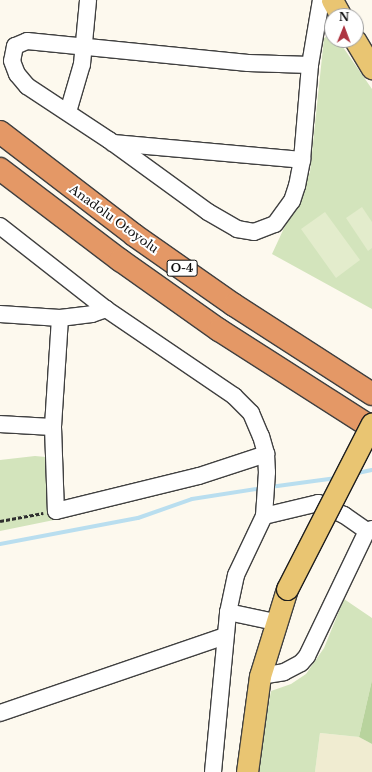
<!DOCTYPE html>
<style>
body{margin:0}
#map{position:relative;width:372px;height:772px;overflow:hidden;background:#fdf9ee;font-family:"Libre Baskerville",serif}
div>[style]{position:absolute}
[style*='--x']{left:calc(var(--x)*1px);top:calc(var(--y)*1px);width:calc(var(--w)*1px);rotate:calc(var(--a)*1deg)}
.farmland>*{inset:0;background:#f0ecd1}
.green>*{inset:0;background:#d3e4bc}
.forest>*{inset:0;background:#b8d39d}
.pitch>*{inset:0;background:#e3eccc}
.stream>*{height:4px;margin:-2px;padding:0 2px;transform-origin:2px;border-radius:2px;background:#b9deef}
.path>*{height:2.5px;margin-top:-1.25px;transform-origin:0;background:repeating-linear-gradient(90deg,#2f2f2f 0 4px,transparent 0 6px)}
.roads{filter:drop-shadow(1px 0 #404040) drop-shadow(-1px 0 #404040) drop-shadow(0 1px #404040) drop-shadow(0 -1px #404040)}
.minor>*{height:16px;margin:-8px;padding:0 8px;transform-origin:8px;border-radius:8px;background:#fff}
.major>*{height:21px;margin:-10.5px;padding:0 10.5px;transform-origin:10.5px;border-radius:10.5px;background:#e9c572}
.highway>*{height:22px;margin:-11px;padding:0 11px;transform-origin:11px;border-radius:11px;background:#e49866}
.bridges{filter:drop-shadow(1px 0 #1e1e1e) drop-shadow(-1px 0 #1e1e1e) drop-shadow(0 1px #1e1e1e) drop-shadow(0 -1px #1e1e1e)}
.major-bridge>*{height:21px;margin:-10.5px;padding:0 10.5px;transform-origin:10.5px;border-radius:10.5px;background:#e9c572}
span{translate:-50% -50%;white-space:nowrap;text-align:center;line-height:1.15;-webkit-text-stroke:4px #fff;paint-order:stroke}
.shield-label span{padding:1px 3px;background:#fff;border:1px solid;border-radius:3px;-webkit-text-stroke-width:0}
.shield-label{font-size:11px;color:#0d0d0d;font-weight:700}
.street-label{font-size:12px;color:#0d0d0d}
.north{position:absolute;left:324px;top:8px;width:40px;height:40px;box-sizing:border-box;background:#fff;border:1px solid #9e9e9e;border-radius:50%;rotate:1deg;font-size:11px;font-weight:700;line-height:16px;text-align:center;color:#0d0d0d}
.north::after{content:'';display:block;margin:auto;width:14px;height:18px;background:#ad3541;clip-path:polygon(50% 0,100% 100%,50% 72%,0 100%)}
</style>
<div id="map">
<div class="farmland">
<div style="clip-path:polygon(320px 733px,359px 737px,372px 744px,372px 772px,315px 772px)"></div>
</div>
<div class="green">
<div style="clip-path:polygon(332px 34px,332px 40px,338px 40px,372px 89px,372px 309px,272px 254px,310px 172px,324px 38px)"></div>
<div style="clip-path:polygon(35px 456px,46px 457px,50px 512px,56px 511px,54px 520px,0 531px,0 460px)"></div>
<div style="clip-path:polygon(344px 599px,372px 618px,372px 680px,359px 737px,320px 733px,315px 772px,257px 772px,271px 691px,291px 684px,306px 674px,324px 648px)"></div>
</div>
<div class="forest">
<div style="clip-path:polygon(372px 680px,372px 744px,359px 737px)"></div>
</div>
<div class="pitch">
<div style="clip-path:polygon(362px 207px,372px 222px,372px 248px,368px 251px,346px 218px)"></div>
<div style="clip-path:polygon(325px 212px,360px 260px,336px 278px,301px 229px)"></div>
</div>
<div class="stream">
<div style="--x:353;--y:474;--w:19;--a:-12"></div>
<div style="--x:270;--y:487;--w:67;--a:-7.8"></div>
<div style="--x:0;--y:544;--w:140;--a:-10.7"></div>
<div style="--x:138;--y:518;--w:57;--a:-19.4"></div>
<div style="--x:192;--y:499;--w:72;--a:-8.8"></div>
</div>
<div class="path">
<div style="--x:0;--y:521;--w:44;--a:-10.5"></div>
</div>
<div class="roads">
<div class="minor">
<div style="--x:310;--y:65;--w:62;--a:-178.2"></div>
<div style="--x:248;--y:63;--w:222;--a:-174.3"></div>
<div style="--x:27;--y:41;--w:13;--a:157"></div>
<div style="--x:15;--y:46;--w:15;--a:101"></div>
<div style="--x:12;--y:61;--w:14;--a:69"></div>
<div style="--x:17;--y:74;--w:16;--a:50"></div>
<div style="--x:27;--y:86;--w:98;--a:33.4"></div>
<div style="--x:109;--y:140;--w:122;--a:36"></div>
<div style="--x:208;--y:212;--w:34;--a:30"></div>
<div style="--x:237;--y:229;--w:17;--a:10"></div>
<div style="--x:254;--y:232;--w:22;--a:-21"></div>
<div style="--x:275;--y:224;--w:29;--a:-54"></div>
<div style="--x:292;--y:201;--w:16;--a:-72"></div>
<div style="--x:297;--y:186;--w:26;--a:-79"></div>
<div style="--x:302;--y:160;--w:95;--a:-85.2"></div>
<div style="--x:310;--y:65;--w:66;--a:-80.4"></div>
<div style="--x:68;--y:112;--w:50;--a:-73.7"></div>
<div style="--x:82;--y:64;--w:64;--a:-84.6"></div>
<div style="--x:113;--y:143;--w:190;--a:5.1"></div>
<div style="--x:0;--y:226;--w:135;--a:38.1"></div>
<div style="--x:106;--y:309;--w:155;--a:34.2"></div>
<div style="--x:234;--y:396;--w:24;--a:45"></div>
<div style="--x:251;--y:413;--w:25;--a:67"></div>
<div style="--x:261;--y:436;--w:19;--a:74"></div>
<div style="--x:266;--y:454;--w:18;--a:87"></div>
<div style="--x:267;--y:472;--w:44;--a:93.9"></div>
<div style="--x:264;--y:516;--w:65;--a:115.4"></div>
<div style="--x:236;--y:575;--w:38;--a:102"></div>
<div style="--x:228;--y:612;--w:48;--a:12"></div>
<div style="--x:0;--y:314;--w:60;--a:3.8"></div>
<div style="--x:60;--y:318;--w:32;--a:-7"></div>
<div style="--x:92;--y:314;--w:15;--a:-20"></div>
<div style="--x:60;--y:318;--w:109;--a:93.7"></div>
<div style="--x:53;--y:427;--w:84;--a:88"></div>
<div style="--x:56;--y:511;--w:147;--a:-13.8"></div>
<div style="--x:199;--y:476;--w:71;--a:-18.2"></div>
<div style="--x:0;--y:424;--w:53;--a:3.2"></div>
<div style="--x:264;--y:516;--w:56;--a:-13.5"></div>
<div style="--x:318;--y:503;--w:29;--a:25"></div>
<div style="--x:344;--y:515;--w:28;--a:35"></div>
<div style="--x:260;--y:676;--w:24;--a:-9"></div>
<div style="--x:284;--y:672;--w:19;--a:-28"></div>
<div style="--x:301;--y:663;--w:9;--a:-49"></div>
<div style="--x:307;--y:656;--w:139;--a:-64.4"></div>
<div style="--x:367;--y:531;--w:5;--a:-22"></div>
<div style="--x:0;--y:713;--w:238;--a:-18.9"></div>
<div style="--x:213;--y:772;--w:161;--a:-84.6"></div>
</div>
<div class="major">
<div style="--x:332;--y:0;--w:18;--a:61"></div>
<div style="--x:355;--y:40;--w:33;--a:59"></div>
<div style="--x:247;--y:772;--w:97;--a:-82.3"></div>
<div style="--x:260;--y:676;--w:91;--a:-72.8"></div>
</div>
<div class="highway">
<div style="--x:0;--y:132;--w:169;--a:37.5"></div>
<div style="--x:134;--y:235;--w:122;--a:35"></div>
<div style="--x:234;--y:305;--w:164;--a:32.8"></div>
<div style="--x:0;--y:169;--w:151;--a:37.2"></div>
<div style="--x:120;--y:260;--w:121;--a:35.3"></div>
<div style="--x:219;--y:330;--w:182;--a:32.6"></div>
</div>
</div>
<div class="bridges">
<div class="major-bridge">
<div style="--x:287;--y:589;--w:186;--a:-62.9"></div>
</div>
</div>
<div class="shield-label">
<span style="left:182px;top:268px">O-4</span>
</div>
<div class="street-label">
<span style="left:114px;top:219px;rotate:36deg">Anadolu Otoyolu</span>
</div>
<div class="north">N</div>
</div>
